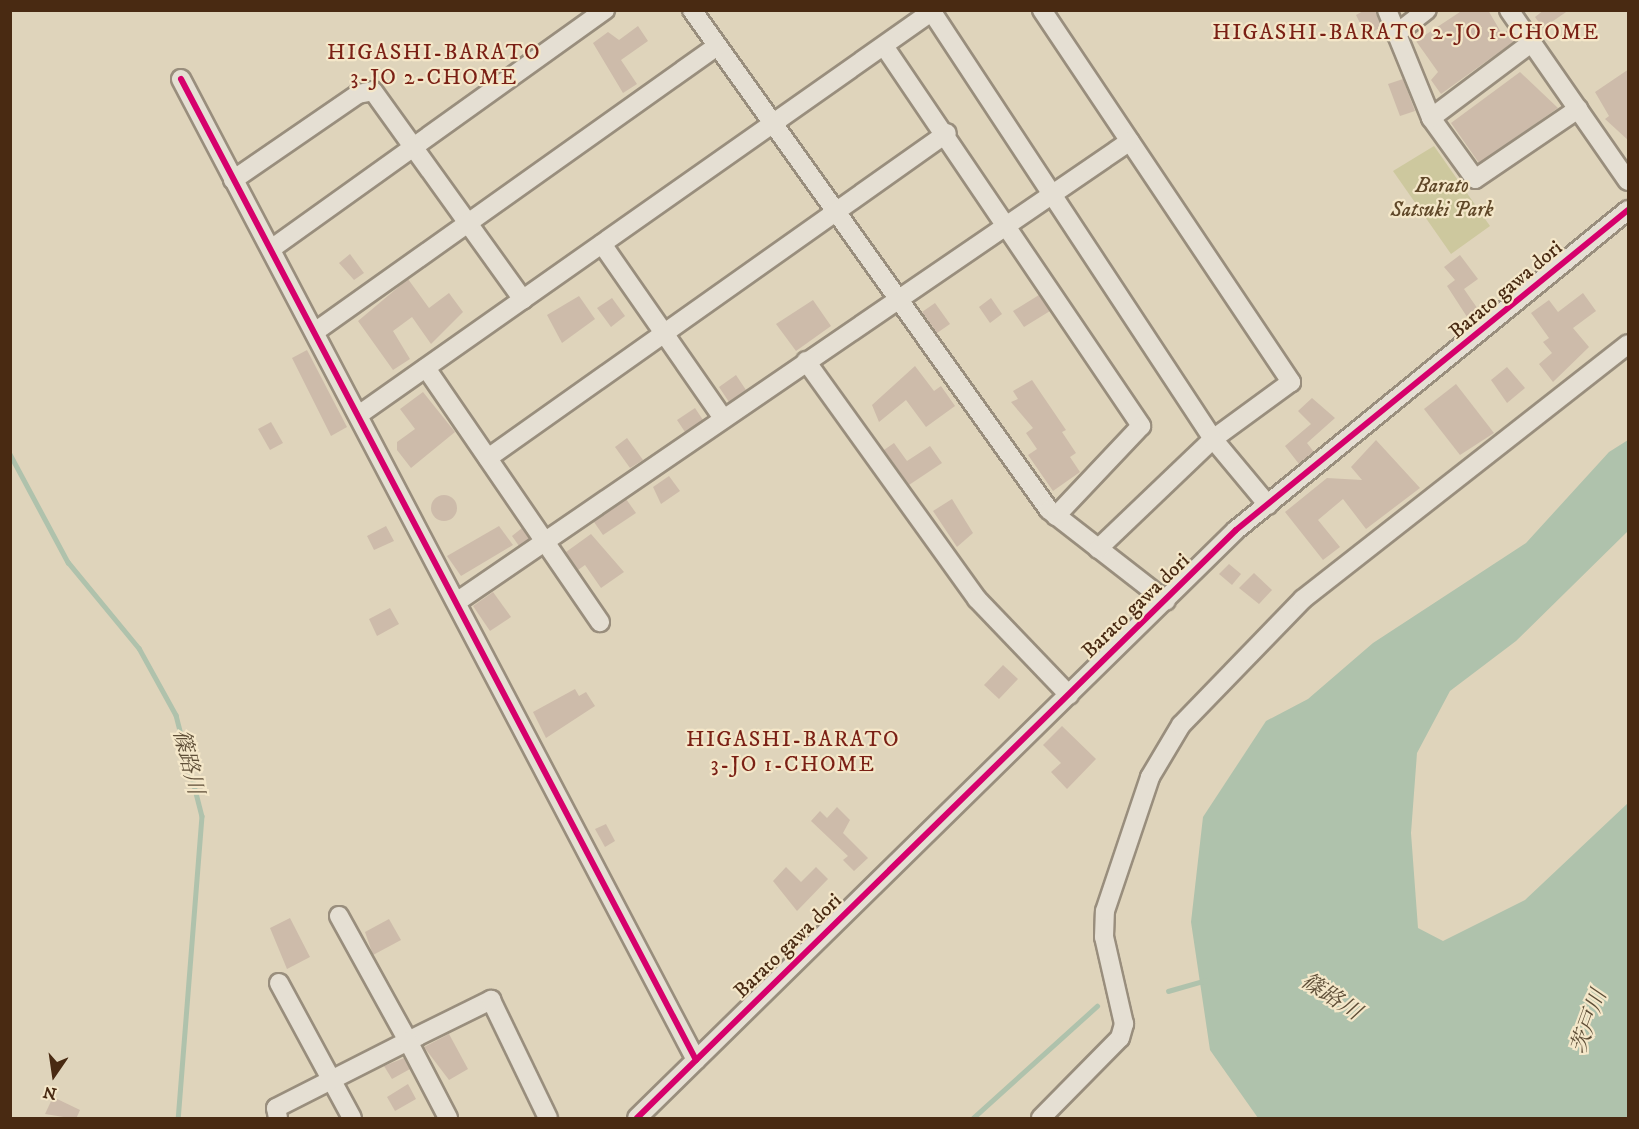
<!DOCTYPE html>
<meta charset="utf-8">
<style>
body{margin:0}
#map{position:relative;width:1639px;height:1129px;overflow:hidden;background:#dfd4bb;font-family:"IM FELL DW Pica","Noto Serif JP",serif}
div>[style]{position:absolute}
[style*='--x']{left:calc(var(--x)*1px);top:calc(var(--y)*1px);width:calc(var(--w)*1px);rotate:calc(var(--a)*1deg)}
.green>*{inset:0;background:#cdc89e}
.water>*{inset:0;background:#afc2ac}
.stream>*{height:4.5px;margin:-2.25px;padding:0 2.25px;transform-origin:2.25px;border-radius:2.25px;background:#afc2ac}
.building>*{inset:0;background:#cdbbaa}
.round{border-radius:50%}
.roads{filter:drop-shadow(2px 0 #998e7d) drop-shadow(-2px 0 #998e7d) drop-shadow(0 2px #998e7d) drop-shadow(0 -2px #998e7d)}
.minor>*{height:18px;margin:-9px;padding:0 9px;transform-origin:9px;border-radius:9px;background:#e5dfd3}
.cycleway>*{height:6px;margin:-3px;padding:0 3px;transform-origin:3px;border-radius:3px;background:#d6006c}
span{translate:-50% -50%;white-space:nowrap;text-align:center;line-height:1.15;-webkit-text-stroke:4.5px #f4e7c9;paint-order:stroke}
.park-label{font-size:21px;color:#604829;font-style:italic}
.street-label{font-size:21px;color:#492a12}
.neighbourhood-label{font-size:22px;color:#7a1f14;letter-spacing:1.5px}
.water-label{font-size:22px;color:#5e4e37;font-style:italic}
.frame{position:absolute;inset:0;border:12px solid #492a12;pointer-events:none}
.north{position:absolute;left:24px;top:1045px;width:60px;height:60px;-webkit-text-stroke:4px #f4e7c9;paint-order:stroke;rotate:193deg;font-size:16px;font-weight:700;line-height:24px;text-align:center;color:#492a12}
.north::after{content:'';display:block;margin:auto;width:21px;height:27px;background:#492a12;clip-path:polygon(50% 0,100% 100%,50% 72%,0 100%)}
</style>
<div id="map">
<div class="green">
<div style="clip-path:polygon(1434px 146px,1490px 226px,1451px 254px,1393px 171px)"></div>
</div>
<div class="water">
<div style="clip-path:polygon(1628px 440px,1628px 531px,1516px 641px,1450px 691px,1417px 753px,1411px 833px,1418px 928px,1443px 941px,1525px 900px,1628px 803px,1628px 1118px,1258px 1118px,1210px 1050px,1191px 922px,1203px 817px,1266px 721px,1308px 699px,1373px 643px,1526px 543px,1609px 452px)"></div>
</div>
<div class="stream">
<div style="--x:10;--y:454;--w:123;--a:61.8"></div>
<div style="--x:68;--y:562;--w:112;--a:50.5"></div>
<div style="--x:139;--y:648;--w:77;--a:61.1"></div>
<div style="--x:176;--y:715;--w:104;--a:75.6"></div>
<div style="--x:202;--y:816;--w:303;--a:94.5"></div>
<div style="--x:1168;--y:991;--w:40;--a:-16"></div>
<div style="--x:973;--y:1118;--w:167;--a:-42.1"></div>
</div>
<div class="building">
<div style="clip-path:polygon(1365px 10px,1375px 10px,1382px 27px,1366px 35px,1356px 15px)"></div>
<div style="clip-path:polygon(1463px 10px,1488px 10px,1502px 34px,1508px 30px,1516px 40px,1441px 94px,1431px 80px,1438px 72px,1416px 41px)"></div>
<div style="clip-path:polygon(1544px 10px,1569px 10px,1543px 28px,1535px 17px)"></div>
<div style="clip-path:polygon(638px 26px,648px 41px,621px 60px,637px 84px,623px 93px,593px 43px,608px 32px,619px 40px)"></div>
<div style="clip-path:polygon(1629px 69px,1629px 141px,1605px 119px,1609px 116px,1595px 92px)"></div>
<div style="clip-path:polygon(1520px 72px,1558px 108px,1479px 163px,1451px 123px)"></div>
<div style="clip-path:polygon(1403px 79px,1415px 111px,1400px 116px,1388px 84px)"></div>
<div style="clip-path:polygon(350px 254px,364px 273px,354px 280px,339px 263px)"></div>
<div style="clip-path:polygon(1460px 255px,1478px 279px,1464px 289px,1482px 315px,1471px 323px,1447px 286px,1455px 280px,1444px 267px)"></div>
<div style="clip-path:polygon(408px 279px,429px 308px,449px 293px,463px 312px,431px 344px,412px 317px,393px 331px,410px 359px,393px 370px,358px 321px)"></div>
<div style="clip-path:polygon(1583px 293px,1596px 311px,1573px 328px,1589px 347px,1553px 382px,1539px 364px,1552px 353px,1543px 342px,1549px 338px,1531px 313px,1549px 300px,1558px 312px)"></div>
<div style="clip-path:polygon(1039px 295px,1050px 311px,1024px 327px,1013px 311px)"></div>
<div style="clip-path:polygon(579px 296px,595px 319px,562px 343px,547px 315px)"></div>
<div style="clip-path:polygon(612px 298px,625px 316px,611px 327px,597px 308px)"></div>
<div style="clip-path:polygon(991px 298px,1002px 314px,990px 323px,979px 307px)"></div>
<div style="clip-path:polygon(813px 300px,831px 326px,796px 351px,776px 324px)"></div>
<div style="clip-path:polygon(935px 303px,950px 324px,937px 333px,922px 312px)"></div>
<div style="clip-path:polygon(307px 350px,347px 427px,331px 436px,292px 358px)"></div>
<div style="clip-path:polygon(915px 366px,934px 391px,941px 386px,955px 406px,926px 427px,906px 400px,879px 422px,872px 405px)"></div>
<div style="clip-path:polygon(1507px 367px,1525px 388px,1507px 403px,1491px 380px)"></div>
<div style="clip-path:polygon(736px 375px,746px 390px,729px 402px,719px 387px)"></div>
<div style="clip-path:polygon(1032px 380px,1066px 430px,1062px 432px,1076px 453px,1070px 457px,1080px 472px,1053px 491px,1028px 455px,1037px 449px,1026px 433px,1033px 428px,1011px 402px,1018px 399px,1013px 391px)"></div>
<div style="clip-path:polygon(1456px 384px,1494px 433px,1460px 455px,1424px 409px)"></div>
<div style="clip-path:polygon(423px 392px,455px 432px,411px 468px,397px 450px,397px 442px,415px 429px,400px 409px)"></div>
<div style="clip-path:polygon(1312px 398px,1335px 418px,1307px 443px,1314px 452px,1299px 464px,1285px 446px,1311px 424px,1298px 411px)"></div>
<div style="clip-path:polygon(695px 408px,703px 420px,685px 432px,677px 420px)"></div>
<div style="clip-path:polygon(271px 422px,283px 443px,270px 450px,258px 429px)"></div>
<div style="clip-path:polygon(627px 438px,643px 460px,630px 468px,615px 447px)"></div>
<div style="clip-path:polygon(1376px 440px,1420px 488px,1366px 529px,1343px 499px,1318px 520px,1340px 547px,1323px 560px,1285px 512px,1327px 478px,1362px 480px,1351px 467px)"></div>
<div style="clip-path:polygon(894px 443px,907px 461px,930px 446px,942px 463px,909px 485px,884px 450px)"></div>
<div style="clip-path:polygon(669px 476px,680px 491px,661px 504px,653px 487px)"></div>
<div class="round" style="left:431px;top:495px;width:26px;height:26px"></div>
<div style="clip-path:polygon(626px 499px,636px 513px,603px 535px,594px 522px)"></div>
<div style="clip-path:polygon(952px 499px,973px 533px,957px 547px,933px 511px)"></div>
<div style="clip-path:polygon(386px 526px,394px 541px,374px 550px,367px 536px)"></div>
<div style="clip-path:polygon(499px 526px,513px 545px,461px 576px,447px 556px)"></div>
<div style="clip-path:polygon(522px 528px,529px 539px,519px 546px,512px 536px)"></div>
<div style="clip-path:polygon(591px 534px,624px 572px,601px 588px,585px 565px,578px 570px,566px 552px)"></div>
<div style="clip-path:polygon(1229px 564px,1241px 574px,1232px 585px,1219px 574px)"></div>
<div style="clip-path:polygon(1254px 573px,1272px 590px,1259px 604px,1239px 588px)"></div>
<div style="clip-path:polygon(493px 592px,511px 617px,490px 631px,473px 606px)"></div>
<div style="clip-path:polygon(390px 608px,399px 624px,377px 636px,369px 619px)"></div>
<div style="clip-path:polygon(1003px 665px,1018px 679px,999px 699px,984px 685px)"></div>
<div style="clip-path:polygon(575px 689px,579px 696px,586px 692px,595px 706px,546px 738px,533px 712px)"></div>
<div style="clip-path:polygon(1062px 726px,1096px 759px,1067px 789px,1051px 772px,1061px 763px,1043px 745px)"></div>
<div style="clip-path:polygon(837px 807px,850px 820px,843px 833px,868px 858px,854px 871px,843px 860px,848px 856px,811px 821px,820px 811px,827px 818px)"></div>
<div style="clip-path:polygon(606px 824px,615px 841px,605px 847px,595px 829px)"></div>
<div style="clip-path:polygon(786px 867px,801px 882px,816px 867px,828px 879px,797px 911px,773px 881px)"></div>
<div style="clip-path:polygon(290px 918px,310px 957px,287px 969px,270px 928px)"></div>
<div style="clip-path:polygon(389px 919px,401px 940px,373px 955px,365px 932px)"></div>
<div style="clip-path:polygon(449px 1034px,468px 1069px,449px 1080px,424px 1047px)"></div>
<div style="clip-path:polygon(404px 1058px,410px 1069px,392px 1079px,384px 1066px)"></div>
<div style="clip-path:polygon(408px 1084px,416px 1099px,395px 1111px,387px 1097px)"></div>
<div style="clip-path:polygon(53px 1097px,80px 1110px,76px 1119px,45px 1114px)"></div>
</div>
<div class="roads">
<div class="minor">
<div style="--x:692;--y:10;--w:614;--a:54.47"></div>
<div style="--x:1049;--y:510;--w:148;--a:37.9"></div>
<div style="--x:1042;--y:10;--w:448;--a:56.2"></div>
<div style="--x:1291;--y:382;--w:97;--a:143.8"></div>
<div style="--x:1213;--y:439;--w:159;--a:136.3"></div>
<div style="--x:1387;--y:10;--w:117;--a:67.8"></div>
<div style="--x:1431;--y:118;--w:75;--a:54.2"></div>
<div style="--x:1475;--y:179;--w:125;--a:-34.2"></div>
<div style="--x:1509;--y:10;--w:208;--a:55.2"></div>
<div style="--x:932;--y:12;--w:511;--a:56.65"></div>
<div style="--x:1213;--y:439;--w:86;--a:50.2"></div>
<div style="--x:1396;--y:34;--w:39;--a:-38"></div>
<div style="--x:884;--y:46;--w:459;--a:55.9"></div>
<div style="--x:1141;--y:426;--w:124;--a:133.4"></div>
<div style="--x:181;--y:79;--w:1108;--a:62.3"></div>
<div style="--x:1431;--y:118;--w:125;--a:-36.9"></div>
<div style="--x:233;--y:180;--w:152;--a:-34.5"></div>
<div style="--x:358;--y:94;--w:15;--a:-11"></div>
<div style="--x:373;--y:91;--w:257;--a:54.3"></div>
<div style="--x:602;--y:244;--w:212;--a:55.2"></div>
<div style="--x:271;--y:249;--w:411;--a:-35.6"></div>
<div style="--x:316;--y:331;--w:491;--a:-35.4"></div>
<div style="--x:806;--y:361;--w:293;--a:54.3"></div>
<div style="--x:977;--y:599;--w:133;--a:46.2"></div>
<div style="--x:426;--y:368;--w:308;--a:55.6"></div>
<div style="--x:360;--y:414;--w:702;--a:-35.14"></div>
<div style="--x:488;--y:458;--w:562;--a:-35.3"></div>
<div style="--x:458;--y:601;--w:814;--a:-34.39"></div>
<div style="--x:339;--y:916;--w:143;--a:61.1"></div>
<div style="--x:408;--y:1041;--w:93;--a:-26.3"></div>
<div style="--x:491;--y:1000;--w:131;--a:64.2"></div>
<div style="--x:279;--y:983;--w:153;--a:61.6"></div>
<div style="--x:278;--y:1118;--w:10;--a:-101"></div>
<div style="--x:276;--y:1108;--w:148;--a:-26.9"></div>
<div style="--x:408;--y:1041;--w:87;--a:62.5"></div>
<div style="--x:637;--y:1118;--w:839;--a:-44.47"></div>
<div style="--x:1236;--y:530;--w:506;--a:-39.23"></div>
<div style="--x:1041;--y:1118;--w:112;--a:-45.4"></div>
<div style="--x:1120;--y:1038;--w:15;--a:-74"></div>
<div style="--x:1124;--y:1024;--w:89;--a:-102.9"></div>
<div style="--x:1104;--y:937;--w:26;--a:-88"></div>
<div style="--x:1105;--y:911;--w:141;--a:-71.4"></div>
<div style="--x:1150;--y:777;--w:61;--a:-59.2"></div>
<div style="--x:1181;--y:725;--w:175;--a:-45.9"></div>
<div style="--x:1303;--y:599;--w:413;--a:-38.1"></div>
</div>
</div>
<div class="cycleway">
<div style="--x:181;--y:79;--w:1108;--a:62.3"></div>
<div style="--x:637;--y:1118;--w:839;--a:-44.47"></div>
<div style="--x:1236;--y:530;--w:506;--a:-39.23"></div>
</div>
<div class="park-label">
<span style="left:1442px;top:198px">Barato<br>Satsuki Park</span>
</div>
<div class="street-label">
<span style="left:1506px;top:290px;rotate:-40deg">Barato gawa dori</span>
<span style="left:1136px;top:606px;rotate:-44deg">Barato gawa dori</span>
<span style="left:788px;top:946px;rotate:-44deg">Barato gawa dori</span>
</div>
<div class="neighbourhood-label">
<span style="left:1406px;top:33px">HIGASHI-BARATO 2-JO 1-CHOME</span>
<span style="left:434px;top:65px">HIGASHI-BARATO<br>3-JO 2-CHOME</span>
<span style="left:793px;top:752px">HIGASHI-BARATO<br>3-JO 1-CHOME</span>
</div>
<div class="water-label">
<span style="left:188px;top:762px;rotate:76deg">篠路川</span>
<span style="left:1331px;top:997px;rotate:33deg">篠路川</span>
<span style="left:1589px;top:1022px;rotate:-70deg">茨戸川</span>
</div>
<div class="frame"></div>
<div class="north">N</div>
</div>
